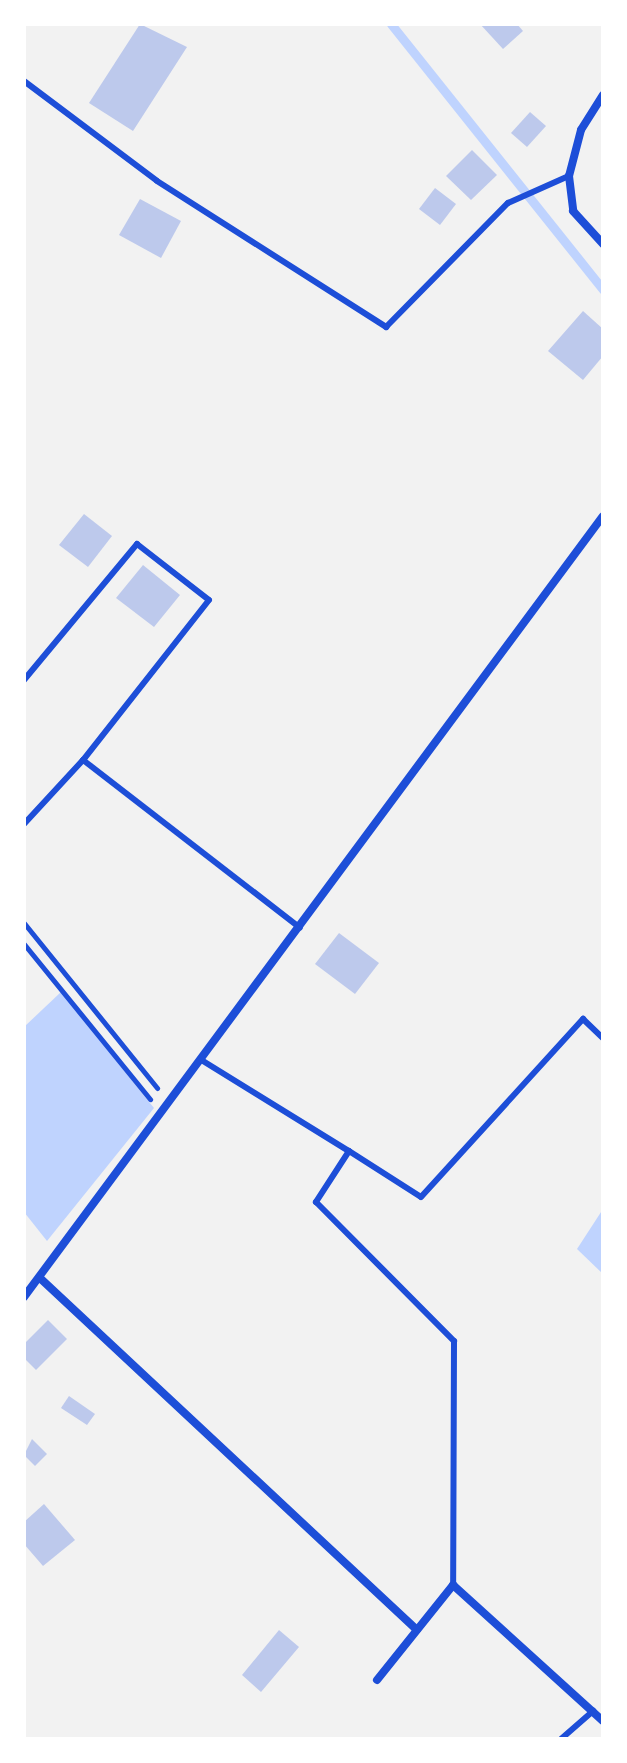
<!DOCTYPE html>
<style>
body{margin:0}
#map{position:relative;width:627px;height:1763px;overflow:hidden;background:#f2f2f2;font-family:"PT Serif",serif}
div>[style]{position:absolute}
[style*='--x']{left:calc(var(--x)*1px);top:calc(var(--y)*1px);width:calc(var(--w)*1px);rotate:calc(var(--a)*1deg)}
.water>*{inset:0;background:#bfd3fe}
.stream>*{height:9px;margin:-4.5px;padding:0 4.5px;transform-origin:4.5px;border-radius:4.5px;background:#bfd3fe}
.building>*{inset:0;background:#bdc9ec}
.path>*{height:5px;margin:-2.5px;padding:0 2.5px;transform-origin:2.5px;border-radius:2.5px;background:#1d4ed8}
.service>*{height:6px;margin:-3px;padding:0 3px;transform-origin:3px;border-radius:3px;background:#1d4ed8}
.minor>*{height:8px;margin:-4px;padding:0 4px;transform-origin:4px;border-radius:4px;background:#1d4ed8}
span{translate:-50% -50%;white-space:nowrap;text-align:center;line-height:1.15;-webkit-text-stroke:8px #fff;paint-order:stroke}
.frame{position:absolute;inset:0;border:26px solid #fff;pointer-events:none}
</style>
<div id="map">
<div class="water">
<div style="clip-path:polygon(61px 992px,154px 1108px,47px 1241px,24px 1212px,24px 1027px)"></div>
<div style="clip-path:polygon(603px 1209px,603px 1274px,577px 1249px)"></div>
</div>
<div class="stream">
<div style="--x:391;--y:24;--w:340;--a:51.4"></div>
</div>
<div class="building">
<div style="clip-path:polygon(140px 24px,187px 47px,133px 131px,89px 103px)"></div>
<div style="clip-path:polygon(480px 24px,517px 24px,523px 31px,503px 49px)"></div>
<div style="clip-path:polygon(530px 112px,546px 126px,527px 147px,511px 133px)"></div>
<div style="clip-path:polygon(472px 150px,497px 175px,471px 200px,446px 176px)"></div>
<div style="clip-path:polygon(435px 188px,456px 204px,440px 225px,419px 209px)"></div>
<div style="clip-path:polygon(140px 199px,181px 221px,161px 258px,119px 235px)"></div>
<div style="clip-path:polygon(583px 311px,603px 329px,603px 356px,583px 380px,548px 351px)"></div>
<div style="clip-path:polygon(84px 514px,112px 536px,88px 567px,59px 545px)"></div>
<div style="clip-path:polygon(143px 565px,180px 595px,154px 627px,116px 598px)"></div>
<div style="clip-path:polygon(339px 933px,379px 963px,355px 994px,315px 964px)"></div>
<div style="clip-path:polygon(48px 1320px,67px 1339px,36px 1370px,24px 1358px,24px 1344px)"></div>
<div style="clip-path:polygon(69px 1396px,95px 1414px,87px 1425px,61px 1408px)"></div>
<div style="clip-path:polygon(32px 1439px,47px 1454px,35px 1466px,24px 1455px)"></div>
<div style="clip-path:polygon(44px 1504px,75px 1540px,43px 1566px,24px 1544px,24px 1522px)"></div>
<div style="clip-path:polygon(279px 1630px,299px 1647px,261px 1692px,242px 1675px)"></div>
</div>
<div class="path">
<div style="--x:24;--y:923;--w:212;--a:51.1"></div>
<div style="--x:24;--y:944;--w:200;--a:50.9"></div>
</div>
<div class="service">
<div style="--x:24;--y:81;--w:166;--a:36.9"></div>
<div style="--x:157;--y:181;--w:272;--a:32.5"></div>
<div style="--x:386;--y:327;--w:174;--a:-45.5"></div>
<div style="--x:508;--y:203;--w:67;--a:-23.9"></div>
<div style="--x:24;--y:680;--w:177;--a:-50.3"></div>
<div style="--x:137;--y:544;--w:91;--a:37.9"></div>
<div style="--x:209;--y:600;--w:204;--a:128.2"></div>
<div style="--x:83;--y:760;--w:274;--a:37.7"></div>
<div style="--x:24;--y:824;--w:87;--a:-47.3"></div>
<div style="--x:203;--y:1061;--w:172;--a:31.7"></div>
<div style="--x:349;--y:1151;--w:61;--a:122.9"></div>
<div style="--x:316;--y:1202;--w:196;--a:45.2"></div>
<div style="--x:454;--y:1341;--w:244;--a:90.2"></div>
<div style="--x:349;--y:1151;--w:85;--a:32.6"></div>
<div style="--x:421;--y:1197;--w:241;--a:-47.7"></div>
<div style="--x:583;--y:1019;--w:28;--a:44"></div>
<div style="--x:561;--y:1739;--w:43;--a:-41.2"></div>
</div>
<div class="minor">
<div style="--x:603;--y:95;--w:41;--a:122.2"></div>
<div style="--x:581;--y:130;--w:48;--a:104.6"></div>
<div style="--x:569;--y:176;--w:35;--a:83"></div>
<div style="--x:573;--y:211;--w:45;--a:47.7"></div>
<div style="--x:41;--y:1279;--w:514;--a:43.03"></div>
<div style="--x:24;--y:1297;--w:972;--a:-53.45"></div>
<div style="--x:377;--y:1680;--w:122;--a:-51.3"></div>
<div style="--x:453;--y:1585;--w:202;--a:42.2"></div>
</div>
<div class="frame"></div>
</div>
